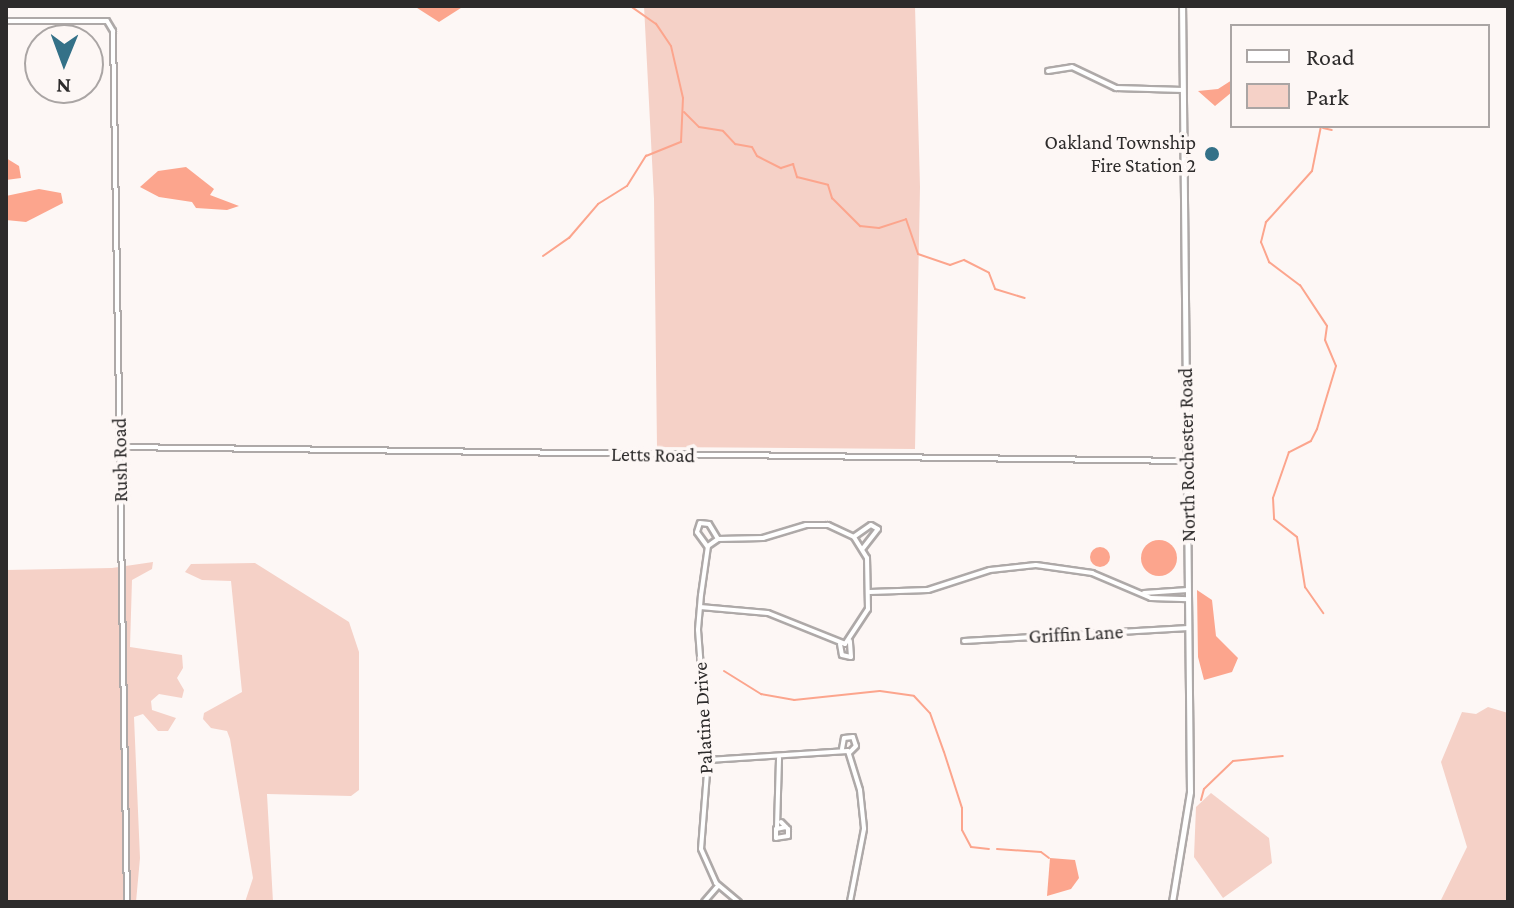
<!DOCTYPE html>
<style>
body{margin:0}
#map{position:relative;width:1514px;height:908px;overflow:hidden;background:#fdf7f5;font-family:"Crimson Pro",serif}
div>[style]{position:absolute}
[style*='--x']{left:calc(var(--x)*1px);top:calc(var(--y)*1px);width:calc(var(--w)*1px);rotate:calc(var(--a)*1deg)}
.green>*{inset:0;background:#f5d1c7}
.water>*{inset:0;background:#fca58d}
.round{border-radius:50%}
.stream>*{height:2px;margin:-1px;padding:0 1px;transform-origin:1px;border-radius:1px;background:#fca58d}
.roads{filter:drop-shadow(2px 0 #aea9a8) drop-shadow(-2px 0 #aea9a8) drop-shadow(0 2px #aea9a8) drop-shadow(0 -2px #aea9a8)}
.minor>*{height:4px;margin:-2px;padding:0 2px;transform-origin:2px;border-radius:2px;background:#fff}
.secondary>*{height:5px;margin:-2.5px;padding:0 2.5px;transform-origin:2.5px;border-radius:2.5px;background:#fff}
.dots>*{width:22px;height:22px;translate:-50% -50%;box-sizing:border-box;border:4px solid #fdf7f5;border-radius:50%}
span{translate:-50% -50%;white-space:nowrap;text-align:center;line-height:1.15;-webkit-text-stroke:7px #fdf7f5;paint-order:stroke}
.poi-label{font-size:20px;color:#2d2b2b}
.right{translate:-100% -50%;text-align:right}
.street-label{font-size:20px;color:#2d2b2b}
.frame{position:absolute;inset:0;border:8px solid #2d2b2b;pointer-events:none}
.legend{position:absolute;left:1230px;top:24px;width:260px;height:104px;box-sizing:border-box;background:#fdf7f5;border:2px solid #aaa5a4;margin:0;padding:10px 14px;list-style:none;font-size:24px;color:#2d2b2b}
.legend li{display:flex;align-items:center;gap:16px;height:40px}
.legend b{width:40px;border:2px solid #aaa5a4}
.north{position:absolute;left:24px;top:24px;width:80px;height:80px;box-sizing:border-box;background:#fdf7f5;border:2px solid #aaa5a4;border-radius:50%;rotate:181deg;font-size:22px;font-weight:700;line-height:32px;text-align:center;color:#2d2b2b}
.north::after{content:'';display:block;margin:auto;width:28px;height:36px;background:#347188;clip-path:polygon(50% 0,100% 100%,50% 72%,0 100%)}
</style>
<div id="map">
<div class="green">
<div style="clip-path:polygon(644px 6px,915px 6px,920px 187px,915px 449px,657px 447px,654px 199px)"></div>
<div style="clip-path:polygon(153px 562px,152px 569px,132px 580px,130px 647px,182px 655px,183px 668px,177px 678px,184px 690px,182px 698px,159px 694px,151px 701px,152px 710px,176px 718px,168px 731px,158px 731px,143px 714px,134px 717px,140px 858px,136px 902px,6px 902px,6px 570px,112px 568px)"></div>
<div style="clip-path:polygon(255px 563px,349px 622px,359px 652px,359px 790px,351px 796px,267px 794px,273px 902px,245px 902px,253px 878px,230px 739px,227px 731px,211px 728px,203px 719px,204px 713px,242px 692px,231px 581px,202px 580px,185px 572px,191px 564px)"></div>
<div style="clip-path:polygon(1488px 707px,1508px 713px,1508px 902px,1440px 902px,1467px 847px,1441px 762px,1462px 712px,1476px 714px)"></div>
<div style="clip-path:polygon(1211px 793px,1269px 838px,1272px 863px,1223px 898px,1194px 857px,1196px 807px)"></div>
</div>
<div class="water">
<div style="clip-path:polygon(414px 6px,464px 6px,439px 22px)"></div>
<div style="clip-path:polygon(1232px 80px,1232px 92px,1215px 106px,1198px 91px,1218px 89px)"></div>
<div style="clip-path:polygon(6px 158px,19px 166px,21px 178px,6px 180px)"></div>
<div style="clip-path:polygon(186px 167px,214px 189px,210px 195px,239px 206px,227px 210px,196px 208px,192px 202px,159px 197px,140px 187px,158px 171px)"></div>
<div style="clip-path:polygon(39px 189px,61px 193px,63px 203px,26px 222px,6px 220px,6px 196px)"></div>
<div class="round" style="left:1141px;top:540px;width:36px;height:36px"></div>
<div class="round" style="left:1090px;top:547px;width:20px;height:20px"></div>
<div style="clip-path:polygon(1197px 590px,1212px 600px,1216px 636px,1238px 658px,1232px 672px,1204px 680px,1198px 657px)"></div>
<div style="clip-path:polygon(1050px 858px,1075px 860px,1079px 878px,1071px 889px,1047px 896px)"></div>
</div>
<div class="stream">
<div style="--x:684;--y:112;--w:21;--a:45"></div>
<div style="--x:699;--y:127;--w:24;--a:9"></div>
<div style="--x:723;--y:131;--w:18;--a:47"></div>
<div style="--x:735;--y:144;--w:17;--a:10"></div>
<div style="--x:752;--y:147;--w:10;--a:61"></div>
<div style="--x:757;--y:156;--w:27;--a:27"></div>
<div style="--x:781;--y:168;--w:13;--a:-18"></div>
<div style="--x:793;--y:164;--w:14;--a:73"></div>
<div style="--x:797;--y:177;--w:32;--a:14"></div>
<div style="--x:828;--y:185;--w:14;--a:73"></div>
<div style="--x:832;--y:198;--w:40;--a:45"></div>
<div style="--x:860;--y:226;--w:19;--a:6"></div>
<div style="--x:879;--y:228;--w:28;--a:-18"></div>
<div style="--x:906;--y:219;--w:37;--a:71"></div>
<div style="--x:918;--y:254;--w:34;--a:19"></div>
<div style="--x:950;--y:265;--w:15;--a:-20"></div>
<div style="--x:964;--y:260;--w:28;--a:27"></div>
<div style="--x:989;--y:273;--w:17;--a:69"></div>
<div style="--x:995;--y:289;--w:31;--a:17"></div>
<div style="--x:1321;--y:126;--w:46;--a:101.3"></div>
<div style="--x:1312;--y:171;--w:69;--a:132"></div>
<div style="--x:1266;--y:222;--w:21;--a:104"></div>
<div style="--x:1261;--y:242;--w:22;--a:68"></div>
<div style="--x:1269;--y:262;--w:39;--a:37"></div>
<div style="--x:1300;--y:285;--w:49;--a:56.6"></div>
<div style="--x:1327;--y:326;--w:14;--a:98"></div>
<div style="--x:1325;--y:340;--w:28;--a:67"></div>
<div style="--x:1336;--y:366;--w:66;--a:106.8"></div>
<div style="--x:1317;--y:429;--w:13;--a:117"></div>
<div style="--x:1311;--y:441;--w:25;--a:153"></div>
<div style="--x:1289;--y:452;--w:49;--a:109.2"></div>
<div style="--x:1273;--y:498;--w:21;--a:87"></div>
<div style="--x:1274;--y:519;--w:29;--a:38"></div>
<div style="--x:1297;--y:537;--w:51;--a:80.9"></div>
<div style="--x:1305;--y:587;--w:32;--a:55"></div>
<div style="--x:1323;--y:128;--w:9;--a:13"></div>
<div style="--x:543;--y:256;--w:32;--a:-35"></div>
<div style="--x:569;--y:238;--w:45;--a:-49.5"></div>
<div style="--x:598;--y:204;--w:34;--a:-32"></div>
<div style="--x:627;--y:186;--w:36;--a:-58"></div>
<div style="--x:646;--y:156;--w:38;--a:-22"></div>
<div style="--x:681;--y:142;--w:44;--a:-87.4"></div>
<div style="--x:683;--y:98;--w:53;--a:-103"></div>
<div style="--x:671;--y:46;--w:27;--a:-124"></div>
<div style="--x:656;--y:24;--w:32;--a:-145"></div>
<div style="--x:724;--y:671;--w:44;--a:31.9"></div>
<div style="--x:761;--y:694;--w:34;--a:10"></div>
<div style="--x:794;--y:700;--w:86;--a:-6"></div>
<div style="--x:880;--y:691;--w:34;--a:8"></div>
<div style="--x:914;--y:696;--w:23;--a:47"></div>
<div style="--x:930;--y:713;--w:41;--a:70.3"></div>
<div style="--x:944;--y:752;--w:59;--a:72.2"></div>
<div style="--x:962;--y:808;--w:22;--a:90"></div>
<div style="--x:962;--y:830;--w:19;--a:62"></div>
<div style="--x:971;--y:847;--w:18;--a:6"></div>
<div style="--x:1201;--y:800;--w:11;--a:-75"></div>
<div style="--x:1204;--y:789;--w:40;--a:-44"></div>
<div style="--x:1233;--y:761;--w:50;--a:-5.7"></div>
<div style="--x:997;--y:849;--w:44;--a:3.9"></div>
<div style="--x:1041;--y:852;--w:10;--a:37"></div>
</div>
<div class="roads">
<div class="minor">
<div style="--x:6;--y:21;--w:101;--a:0"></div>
<div style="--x:107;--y:21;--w:12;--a:59"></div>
<div style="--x:113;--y:31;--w:871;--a:89.08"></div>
<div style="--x:1048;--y:71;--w:24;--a:-9"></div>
<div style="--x:1072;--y:67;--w:49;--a:25.5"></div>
<div style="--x:1116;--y:88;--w:67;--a:1.7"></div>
<div style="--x:119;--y:447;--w:1068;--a:0.75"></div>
<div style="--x:855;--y:536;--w:19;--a:-35"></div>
<div style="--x:871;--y:525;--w:8;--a:30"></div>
<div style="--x:878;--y:529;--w:24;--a:128"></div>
<div style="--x:707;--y:546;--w:17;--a:-126"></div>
<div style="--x:697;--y:532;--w:9;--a:-72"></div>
<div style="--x:700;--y:523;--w:9;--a:6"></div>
<div style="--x:709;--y:524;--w:17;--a:59"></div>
<div style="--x:870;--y:592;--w:58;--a:-2"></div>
<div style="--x:928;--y:590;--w:65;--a:-17.9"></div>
<div style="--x:990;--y:570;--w:46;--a:-6.2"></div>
<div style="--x:1036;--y:565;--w:57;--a:8.1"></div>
<div style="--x:1092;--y:573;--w:64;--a:23"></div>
<div style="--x:1151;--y:598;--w:38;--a:2"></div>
<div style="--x:1144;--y:593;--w:44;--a:-3.9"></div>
<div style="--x:700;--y:607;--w:68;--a:5"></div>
<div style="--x:768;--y:613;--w:83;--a:21.9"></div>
<div style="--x:845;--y:644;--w:42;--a:-56.7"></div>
<div style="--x:868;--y:609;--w:51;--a:-91.1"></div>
<div style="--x:867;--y:558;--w:25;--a:-122"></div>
<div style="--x:854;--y:537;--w:29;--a:-155"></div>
<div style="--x:828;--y:525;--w:22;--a:180"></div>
<div style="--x:806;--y:525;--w:45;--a:163.2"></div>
<div style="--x:763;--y:538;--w:45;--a:178.7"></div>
<div style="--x:718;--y:539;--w:12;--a:145"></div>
<div style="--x:708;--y:546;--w:49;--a:98.1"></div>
<div style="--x:701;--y:595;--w:35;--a:95"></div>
<div style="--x:698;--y:630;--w:130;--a:85.6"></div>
<div style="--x:708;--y:760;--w:89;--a:94.5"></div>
<div style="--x:701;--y:849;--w:37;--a:66"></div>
<div style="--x:716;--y:883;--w:30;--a:40"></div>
<div style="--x:964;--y:641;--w:225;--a:-3.3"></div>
<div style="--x:840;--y:644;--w:11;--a:80"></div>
<div style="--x:842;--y:655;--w:9;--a:13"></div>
<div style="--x:851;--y:657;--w:16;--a:-94"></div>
<div style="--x:842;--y:749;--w:11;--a:-80"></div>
<div style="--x:844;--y:738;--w:9;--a:-6"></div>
<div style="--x:853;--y:737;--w:9;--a:72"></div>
<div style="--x:856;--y:746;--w:10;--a:135"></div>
<div style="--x:708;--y:760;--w:140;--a:-3.7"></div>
<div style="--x:848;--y:751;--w:41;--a:72.9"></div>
<div style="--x:860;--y:790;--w:39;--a:84"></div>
<div style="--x:864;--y:829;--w:74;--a:100.9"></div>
<div style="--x:781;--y:822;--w:10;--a:45"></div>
<div style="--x:788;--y:829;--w:7;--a:90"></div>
<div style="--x:788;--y:836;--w:12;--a:171"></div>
<div style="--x:776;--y:838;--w:9;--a:-90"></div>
<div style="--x:776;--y:829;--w:10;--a:-11"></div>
<div style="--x:777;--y:827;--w:69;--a:-88.3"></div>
<div style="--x:704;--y:902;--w:21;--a:-49"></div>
</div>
<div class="secondary">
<div style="--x:1172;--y:902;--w:111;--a:-80.7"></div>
<div style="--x:1190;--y:792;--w:786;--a:-90.58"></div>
</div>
</div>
<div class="dots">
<div style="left:1212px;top:154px;background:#347188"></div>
</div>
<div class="poi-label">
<span class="right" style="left:1196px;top:154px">Oakland Township<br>Fire Station 2</span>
</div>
<div class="street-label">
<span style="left:653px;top:455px;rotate:1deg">Letts Road</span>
<span style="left:1187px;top:455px;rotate:-91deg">North Rochester Road</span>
<span style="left:120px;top:460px;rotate:-91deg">Rush Road</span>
<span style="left:1076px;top:634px;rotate:-3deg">Griffin Lane</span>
<span style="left:703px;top:718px;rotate:-93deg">Palatine Drive</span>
</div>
<div class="frame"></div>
<ul class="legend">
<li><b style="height:10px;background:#fff"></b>Road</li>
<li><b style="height:22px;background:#f5d1c7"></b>Park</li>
</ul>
<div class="north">N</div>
</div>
